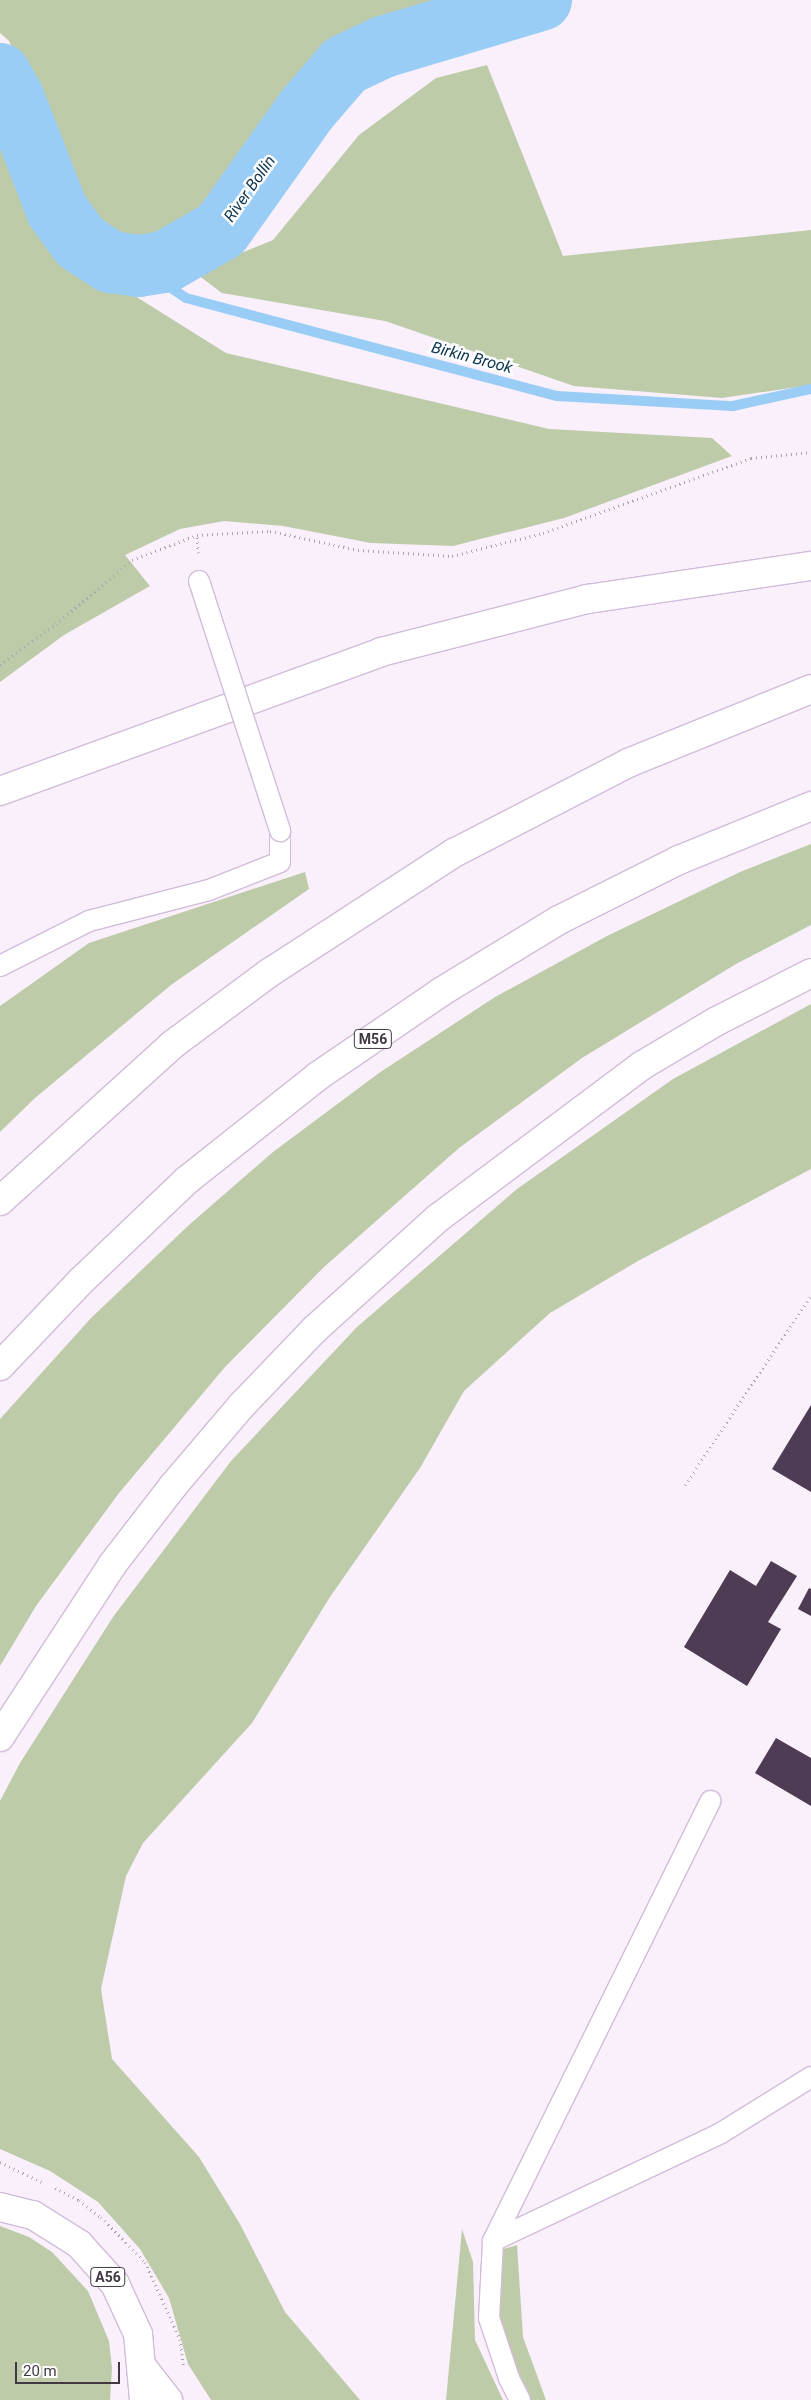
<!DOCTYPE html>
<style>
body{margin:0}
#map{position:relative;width:811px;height:2400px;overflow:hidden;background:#f9f0fc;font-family:Roboto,sans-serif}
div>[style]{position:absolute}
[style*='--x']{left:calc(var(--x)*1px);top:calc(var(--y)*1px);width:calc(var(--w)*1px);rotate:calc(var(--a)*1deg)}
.green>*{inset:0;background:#becba9}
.stream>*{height:10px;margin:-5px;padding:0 5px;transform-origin:5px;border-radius:5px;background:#99cdf5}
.river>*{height:62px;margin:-31px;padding:0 31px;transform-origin:31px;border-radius:31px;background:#99cdf5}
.building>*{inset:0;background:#4e3c54}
.path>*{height:3px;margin-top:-1.5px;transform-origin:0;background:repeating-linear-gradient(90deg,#aca3af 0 1px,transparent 0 5px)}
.roads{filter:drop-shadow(1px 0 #d1bcd9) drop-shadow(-1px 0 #d1bcd9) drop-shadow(0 1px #d1bcd9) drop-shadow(0 -1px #d1bcd9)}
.lane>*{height:20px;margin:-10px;padding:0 10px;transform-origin:10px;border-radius:10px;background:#fff}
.street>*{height:28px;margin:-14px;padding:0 14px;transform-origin:14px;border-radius:14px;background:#fff}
.highway>*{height:28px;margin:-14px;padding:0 14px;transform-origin:14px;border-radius:14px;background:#fff}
.bridges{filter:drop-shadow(1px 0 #d1bcd9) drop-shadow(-1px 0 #d1bcd9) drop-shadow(0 1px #d1bcd9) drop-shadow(0 -1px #d1bcd9)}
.lane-bridge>*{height:20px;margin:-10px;padding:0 10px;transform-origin:10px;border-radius:10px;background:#fff}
span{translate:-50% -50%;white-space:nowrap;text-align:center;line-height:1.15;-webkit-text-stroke:5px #fff;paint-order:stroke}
.shield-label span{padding:1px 4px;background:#fff;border:1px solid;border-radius:4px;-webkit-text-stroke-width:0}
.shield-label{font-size:14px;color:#413844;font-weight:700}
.water-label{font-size:16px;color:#0f3752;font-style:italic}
.scale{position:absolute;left:15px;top:2362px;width:105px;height:22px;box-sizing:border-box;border:2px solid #413844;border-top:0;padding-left:6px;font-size:15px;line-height:18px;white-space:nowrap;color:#413844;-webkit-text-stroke:4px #fff;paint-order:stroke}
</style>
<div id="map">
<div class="green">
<div style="clip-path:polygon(0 0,502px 0,347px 46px,295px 102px,238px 187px,187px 237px,135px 254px,89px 219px,9px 41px,0 33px)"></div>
<div style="clip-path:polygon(487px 65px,563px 256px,811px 230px,811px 385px,722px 398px,574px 386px,385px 321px,222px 293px,194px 272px,273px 240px,359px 135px,436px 78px)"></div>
<div style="clip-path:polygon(0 118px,6px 126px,44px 224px,119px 286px,226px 353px,549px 429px,712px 438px,732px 456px,564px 518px,453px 546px,371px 543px,283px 526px,224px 521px,180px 529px,125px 555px,150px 586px,64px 635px,0 682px)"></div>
<div style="clip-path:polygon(811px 844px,811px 925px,736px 964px,582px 1058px,459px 1148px,324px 1267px,225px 1367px,119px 1493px,36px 1606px,0 1666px,0 1419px,91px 1318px,190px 1224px,273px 1152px,379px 1073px,495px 997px,607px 936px,740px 872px)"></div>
<div style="clip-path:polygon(305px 872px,309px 889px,171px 985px,35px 1098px,0 1132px,0 1006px,89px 943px)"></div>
<div style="clip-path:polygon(811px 1004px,811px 1169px,638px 1261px,550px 1313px,464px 1391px,420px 1468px,330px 1597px,252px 1723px,143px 1843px,126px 1876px,101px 1989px,112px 2059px,199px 2157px,240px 2224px,285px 2312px,360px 2400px,211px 2400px,188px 2364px,169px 2298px,140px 2249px,98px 2202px,50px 2171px,0 2149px,0 1801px,20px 1763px,113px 1617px,231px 1461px,357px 1327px,517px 1189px,673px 1079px)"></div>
<div style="clip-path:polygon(0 2226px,29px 2237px,52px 2252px,88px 2291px,109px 2341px,112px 2368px,110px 2400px,0 2400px)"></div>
<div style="clip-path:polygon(462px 2229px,473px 2262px,475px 2340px,503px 2400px,446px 2400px)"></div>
<div style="clip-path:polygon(517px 2245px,523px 2337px,546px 2400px,529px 2400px,495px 2321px,497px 2251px)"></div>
</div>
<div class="stream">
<div style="--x:139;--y:266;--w:57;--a:34.2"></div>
<div style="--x:186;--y:298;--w:384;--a:14.8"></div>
<div style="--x:557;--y:396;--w:176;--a:3.3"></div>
<div style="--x:733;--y:406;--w:80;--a:-12.3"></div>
</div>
<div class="river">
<div style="--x:0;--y:74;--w:26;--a:61"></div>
<div style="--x:13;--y:97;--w:121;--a:68.7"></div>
<div style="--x:57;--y:210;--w:39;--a:54"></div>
<div style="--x:80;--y:242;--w:37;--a:33"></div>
<div style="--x:111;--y:262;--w:28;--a:8"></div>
<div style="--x:139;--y:266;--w:26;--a:-9"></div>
<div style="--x:165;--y:262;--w:64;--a:-29.7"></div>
<div style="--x:221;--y:230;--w:148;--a:-54.6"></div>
<div style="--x:307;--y:109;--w:58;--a:-49.2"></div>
<div style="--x:345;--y:65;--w:42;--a:-25.3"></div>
<div style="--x:383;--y:47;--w:165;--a:-16.6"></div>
</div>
<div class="building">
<div style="clip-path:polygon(811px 1405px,811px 1492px,772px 1469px)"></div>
<div style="clip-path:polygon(771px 1561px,797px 1576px,768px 1622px,781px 1629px,747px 1686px,684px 1647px,730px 1570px,756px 1586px)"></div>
<div style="clip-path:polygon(809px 1588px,811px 1589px,811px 1616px,798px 1609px)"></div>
<div style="clip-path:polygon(776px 1738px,811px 1758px,811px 1806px,755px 1773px)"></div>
</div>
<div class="path">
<div style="--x:198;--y:553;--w:18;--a:-93"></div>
<div style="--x:197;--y:535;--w:73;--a:-3.1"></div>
<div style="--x:270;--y:531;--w:90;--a:12.2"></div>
<div style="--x:358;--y:550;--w:94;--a:3.7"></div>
<div style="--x:452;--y:556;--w:94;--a:-14.2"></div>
<div style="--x:543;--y:533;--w:221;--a:-19.8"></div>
<div style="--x:751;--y:458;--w:60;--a:-5.7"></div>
<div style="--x:0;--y:665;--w:69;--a:-36.2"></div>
<div style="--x:56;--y:624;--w:99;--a:-40.1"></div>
<div style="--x:132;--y:560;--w:70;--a:-21"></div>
<div style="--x:685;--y:1485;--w:228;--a:-56.4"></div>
<div style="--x:0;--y:2162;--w:47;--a:25.5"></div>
<div style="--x:55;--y:2188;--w:27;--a:27"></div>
<div style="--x:79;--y:2200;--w:28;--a:38"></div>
<div style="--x:101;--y:2217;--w:63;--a:45.6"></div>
<div style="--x:145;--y:2262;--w:85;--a:65.6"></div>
<div style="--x:180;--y:2339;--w:26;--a:83"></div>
</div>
<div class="roads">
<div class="lane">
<div style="--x:0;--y:966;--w:100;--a:-26.8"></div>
<div style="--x:89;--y:921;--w:124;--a:-14.5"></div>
<div style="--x:209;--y:890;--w:76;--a:-21.5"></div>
<div style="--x:280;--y:862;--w:31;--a:-90"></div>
<div style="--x:493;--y:2241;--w:491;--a:-63.7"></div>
<div style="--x:520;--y:2400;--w:25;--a:-117"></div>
<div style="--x:509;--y:2378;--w:63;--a:-108.4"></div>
<div style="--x:489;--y:2318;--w:77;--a:-87"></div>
<div style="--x:493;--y:2241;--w:252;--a:-25.3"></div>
<div style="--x:721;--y:2133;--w:106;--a:-31.9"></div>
</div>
<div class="street">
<div style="--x:143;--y:2368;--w:41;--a:52"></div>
</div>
<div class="highway">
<div style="--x:0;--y:791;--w:406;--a:-20"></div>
<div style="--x:381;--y:652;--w:213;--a:-14.4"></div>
<div style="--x:587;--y:599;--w:226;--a:-8.4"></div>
<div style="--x:0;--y:1201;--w:232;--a:-42.2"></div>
<div style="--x:172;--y:1045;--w:121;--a:-36.6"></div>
<div style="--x:269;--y:973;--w:221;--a:-33"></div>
<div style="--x:454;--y:853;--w:196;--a:-27.3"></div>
<div style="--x:628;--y:763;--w:197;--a:-22"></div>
<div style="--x:0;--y:1366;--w:117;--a:-46.4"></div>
<div style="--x:81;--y:1281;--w:146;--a:-43.6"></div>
<div style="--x:187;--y:1180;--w:167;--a:-38.4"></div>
<div style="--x:318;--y:1076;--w:149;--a:-34.3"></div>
<div style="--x:441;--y:992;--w:138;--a:-31.4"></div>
<div style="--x:559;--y:920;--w:134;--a:-26.6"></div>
<div style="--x:679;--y:860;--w:143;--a:-22.2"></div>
<div style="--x:0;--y:1737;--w:205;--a:-56.9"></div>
<div style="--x:112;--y:1565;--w:100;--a:-52.3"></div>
<div style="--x:173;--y:1486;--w:106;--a:-49.6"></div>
<div style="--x:242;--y:1405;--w:105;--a:-46.2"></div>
<div style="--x:315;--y:1329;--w:166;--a:-42.1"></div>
<div style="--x:438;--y:1218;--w:254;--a:-36.8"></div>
<div style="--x:641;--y:1066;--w:86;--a:-30.7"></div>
<div style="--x:715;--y:1022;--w:108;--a:-27"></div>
<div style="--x:0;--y:2207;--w:34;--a:14"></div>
<div style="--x:33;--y:2215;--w:54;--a:32.2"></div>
<div style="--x:79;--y:2244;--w:54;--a:48"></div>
<div style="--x:115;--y:2284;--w:55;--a:65.3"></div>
<div style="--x:138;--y:2334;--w:66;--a:84.8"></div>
</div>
</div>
<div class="bridges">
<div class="lane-bridge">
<div style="--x:199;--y:581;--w:263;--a:72"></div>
</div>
</div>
<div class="shield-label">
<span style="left:373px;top:1039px">M56</span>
<span style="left:108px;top:2277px">A56</span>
</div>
<div class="water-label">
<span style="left:250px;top:189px;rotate:-55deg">River Bollin</span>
<span style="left:472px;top:358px;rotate:15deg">Birkin Brook</span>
</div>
<div class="scale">20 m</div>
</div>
